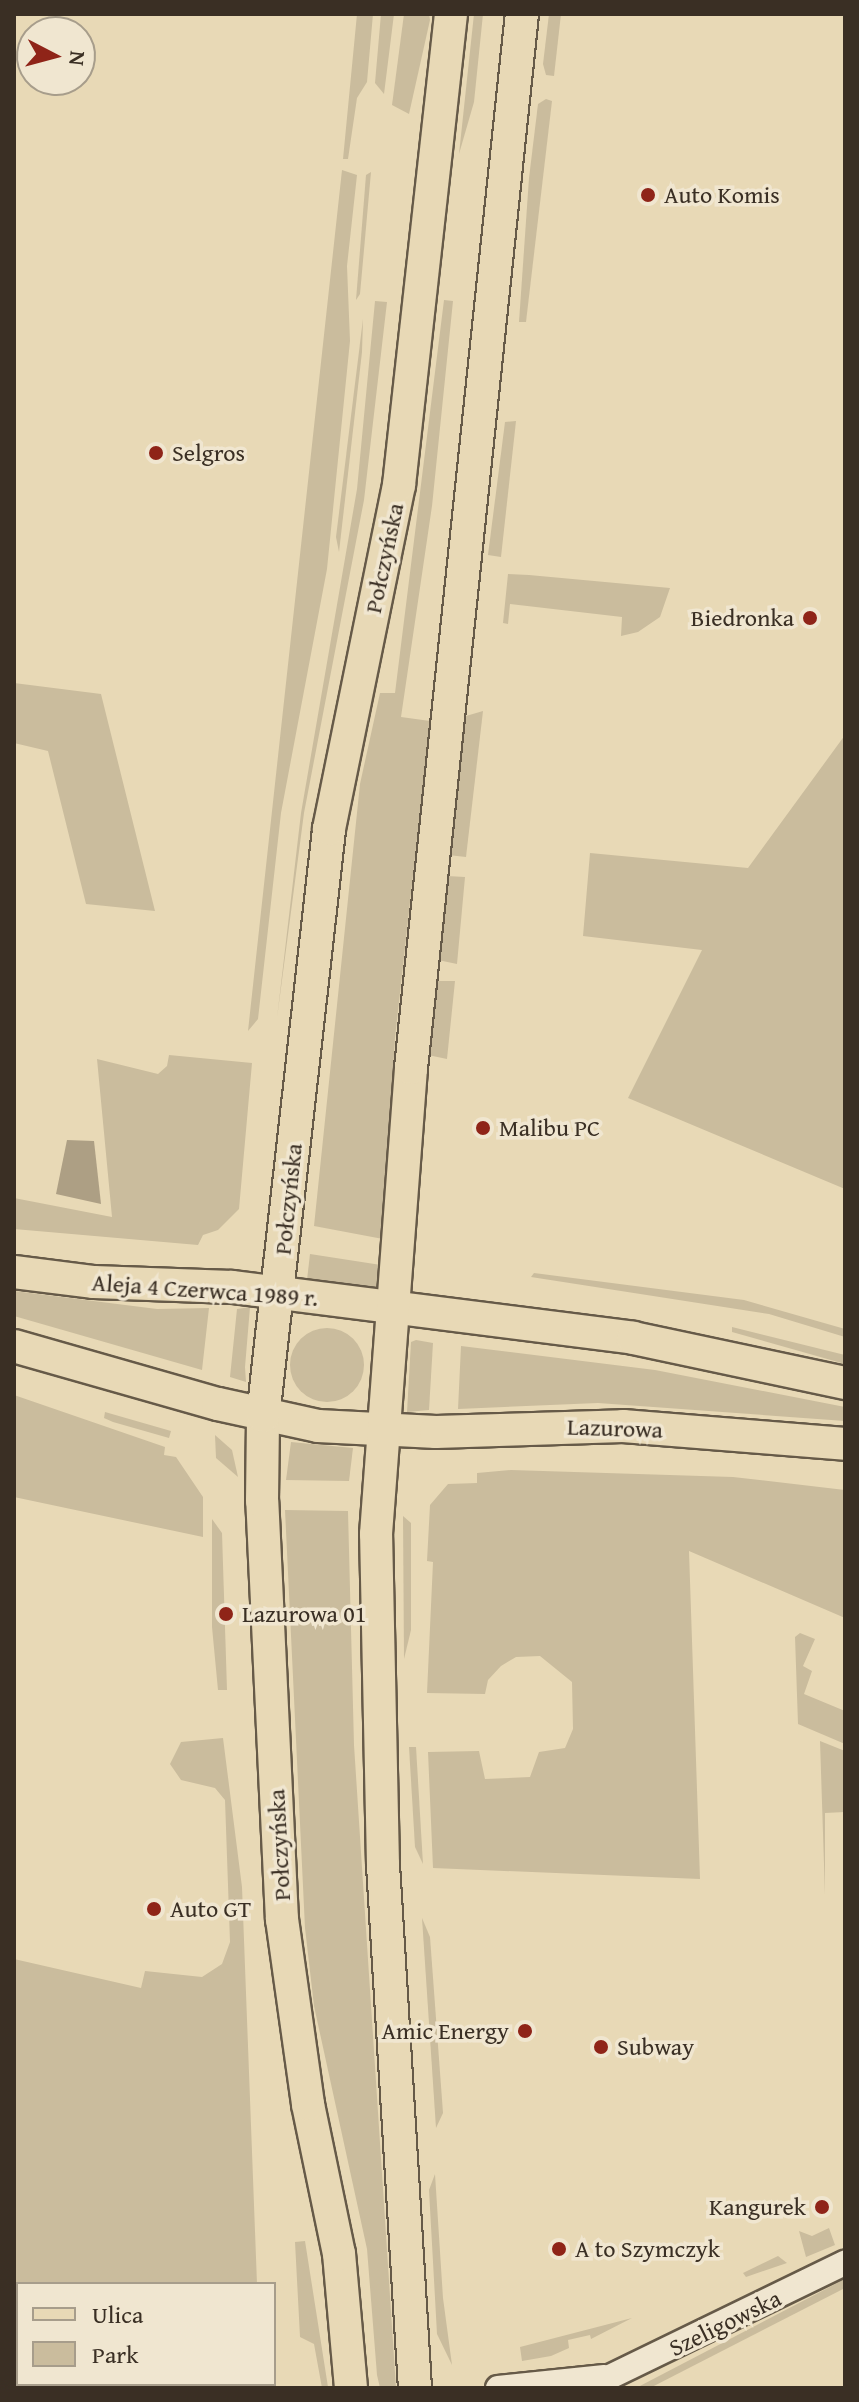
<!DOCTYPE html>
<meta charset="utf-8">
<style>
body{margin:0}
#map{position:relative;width:859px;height:2402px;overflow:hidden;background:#e8d9b6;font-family:"Gentium Book Plus",serif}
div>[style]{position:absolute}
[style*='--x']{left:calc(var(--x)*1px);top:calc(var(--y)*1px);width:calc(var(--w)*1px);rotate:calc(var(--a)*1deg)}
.green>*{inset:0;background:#cabc9d}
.round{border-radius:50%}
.water>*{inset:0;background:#ad9f84}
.roads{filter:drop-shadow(2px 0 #665a48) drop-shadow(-2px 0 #665a48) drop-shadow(0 2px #665a48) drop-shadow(0 -2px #665a48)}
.minor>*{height:24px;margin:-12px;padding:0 12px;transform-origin:12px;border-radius:12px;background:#f0e6d0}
.major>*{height:32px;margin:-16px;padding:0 16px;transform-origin:16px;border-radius:16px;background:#e8d9b6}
.dots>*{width:22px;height:22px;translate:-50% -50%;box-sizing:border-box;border:4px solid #f0e6d0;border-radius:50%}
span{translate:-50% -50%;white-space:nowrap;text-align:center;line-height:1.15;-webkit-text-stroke:7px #f0e6d0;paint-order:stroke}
.poi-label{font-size:24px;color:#3a2f24}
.left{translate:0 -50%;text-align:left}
.right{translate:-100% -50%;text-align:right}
.street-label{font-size:24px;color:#3a2f24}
.frame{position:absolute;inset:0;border:16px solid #3a2f24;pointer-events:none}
.legend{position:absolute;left:16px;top:2282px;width:260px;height:104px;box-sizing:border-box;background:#f0e6d0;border:2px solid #a79d8b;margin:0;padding:10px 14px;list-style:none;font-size:24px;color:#3a2f24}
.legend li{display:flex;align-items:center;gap:16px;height:40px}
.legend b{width:40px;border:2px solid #a79d8b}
.north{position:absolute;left:16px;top:16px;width:80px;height:80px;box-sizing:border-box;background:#f0e6d0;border:2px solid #a79d8b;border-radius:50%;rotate:96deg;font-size:22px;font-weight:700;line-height:32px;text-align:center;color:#3a2f24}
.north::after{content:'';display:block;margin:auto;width:28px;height:36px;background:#8f2418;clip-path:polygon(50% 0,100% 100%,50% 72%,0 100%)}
</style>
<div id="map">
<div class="green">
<div style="clip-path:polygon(357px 14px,373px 14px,367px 82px,357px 98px,348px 159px,343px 159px)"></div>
<div style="clip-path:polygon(381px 14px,394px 14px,384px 94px,375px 83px)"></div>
<div style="clip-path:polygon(404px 14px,429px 14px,430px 20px,409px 114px,392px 105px)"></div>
<div style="clip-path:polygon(474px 14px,483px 14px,474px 102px,459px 154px)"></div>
<div style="clip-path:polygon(549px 14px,561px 14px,554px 76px,546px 75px,543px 64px)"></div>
<div style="clip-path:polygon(546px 99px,552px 101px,526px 322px,519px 322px,529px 178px,538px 104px)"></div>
<div style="clip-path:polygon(342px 170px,357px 175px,347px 266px,350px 341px,327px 569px,281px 813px,258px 1019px,248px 1031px)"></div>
<div style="clip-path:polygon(371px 172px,360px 294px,356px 300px,366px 175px)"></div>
<div style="clip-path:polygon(444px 300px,453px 301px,432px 506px,401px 717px,430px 721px,395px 1038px,383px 1239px,314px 1226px,360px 784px,380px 693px,395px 693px)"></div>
<div style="clip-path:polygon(375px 301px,387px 302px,364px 500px,304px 813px,277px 1018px,301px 813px,357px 489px)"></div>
<div style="clip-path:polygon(363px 319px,362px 352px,339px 552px,336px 537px)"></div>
<div style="clip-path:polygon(516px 421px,501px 557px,488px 555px,505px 422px)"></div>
<div style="clip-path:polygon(508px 574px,529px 575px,670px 588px,660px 617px,638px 632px,621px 636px,622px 617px,510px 604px,508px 624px,503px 623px)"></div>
<div style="clip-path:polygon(14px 683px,101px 694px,155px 911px,86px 904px,48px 751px,14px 743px)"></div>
<div style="clip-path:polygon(483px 711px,466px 857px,448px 855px,466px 716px)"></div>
<div style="clip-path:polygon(845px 735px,845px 1189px,628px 1098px,702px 950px,583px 936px,590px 853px,748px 868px)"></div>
<div style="clip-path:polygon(447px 876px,465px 877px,457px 964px,438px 960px)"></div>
<div style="clip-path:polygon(435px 981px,455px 981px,447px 1059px,428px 1055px)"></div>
<div style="clip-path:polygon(169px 1055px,252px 1063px,239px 1209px,218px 1230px,203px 1235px,198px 1245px,14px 1229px,14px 1198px,112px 1217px,97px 1059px,158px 1074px,167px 1066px)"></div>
<div style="clip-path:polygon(310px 1254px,381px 1265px,380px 1288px,307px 1280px)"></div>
<div style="clip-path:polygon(534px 1273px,744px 1300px,845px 1329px,845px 1337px,769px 1314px,531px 1277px)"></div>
<div style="clip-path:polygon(14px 1291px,157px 1309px,209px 1308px,202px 1370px,14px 1316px)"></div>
<div style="clip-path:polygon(250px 1307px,245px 1367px,246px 1382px,230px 1377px,237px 1309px)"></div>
<div style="clip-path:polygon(732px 1327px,845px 1355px,845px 1364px,732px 1332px)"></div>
<div class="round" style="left:290px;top:1328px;width:74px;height:74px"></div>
<div style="clip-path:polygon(416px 1340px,433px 1343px,429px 1410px,407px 1412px,411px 1342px)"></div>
<div style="clip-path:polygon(461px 1346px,655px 1370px,845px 1407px,845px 1421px,598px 1403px,458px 1409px)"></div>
<div style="clip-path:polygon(14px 1395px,165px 1447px,164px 1455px,176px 1457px,203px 1497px,203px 1537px,14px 1497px)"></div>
<div style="clip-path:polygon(105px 1412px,171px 1431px,169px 1438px,113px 1422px,104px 1418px)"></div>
<div style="clip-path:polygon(215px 1435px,232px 1450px,238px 1477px,216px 1458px)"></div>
<div style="clip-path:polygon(291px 1442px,353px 1448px,349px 1481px,286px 1480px)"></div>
<div style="clip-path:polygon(511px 1470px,733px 1477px,845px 1490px,845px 1618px,689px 1551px,700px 1879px,433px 1868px,428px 1752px,479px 1751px,485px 1779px,530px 1777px,539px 1752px,565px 1748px,573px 1729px,572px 1682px,540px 1656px,516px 1657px,501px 1666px,488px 1680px,485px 1694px,427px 1693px,433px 1562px,427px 1561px,430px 1505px,448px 1484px,477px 1483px,477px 1473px)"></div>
<div style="clip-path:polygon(285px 1510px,348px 1511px,354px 1745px,396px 2388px,380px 2388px,377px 2375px,367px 2249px,314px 2006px,305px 1928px)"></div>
<div style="clip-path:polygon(403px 1516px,411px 1523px,411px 1630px,404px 1659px)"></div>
<div style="clip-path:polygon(212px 1519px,222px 1533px,227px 1690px,218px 1690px,212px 1627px)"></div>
<div style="clip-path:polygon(800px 1633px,815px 1639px,803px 1666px,812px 1671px,804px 1694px,845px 1711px,845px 1744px,798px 1724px,795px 1637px)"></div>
<div style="clip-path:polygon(223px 1738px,242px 1887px,257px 2284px,18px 2284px,18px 2384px,157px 2384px,14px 2388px,14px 1959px,141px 1988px,145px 1971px,202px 1977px,222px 1964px,230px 1942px,225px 1800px,215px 1788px,181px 1780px,170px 1764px,181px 1742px)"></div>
<div style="clip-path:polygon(820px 1741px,845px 1751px,845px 1812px,825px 1813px,825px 1895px)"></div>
<div style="clip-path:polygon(409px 1747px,416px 1747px,423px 1864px,415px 1847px)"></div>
<div style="clip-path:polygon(422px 1918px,430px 1937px,443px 2113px,436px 2128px)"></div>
<div style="clip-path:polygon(435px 2174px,443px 2298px,452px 2365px,437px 2334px,429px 2190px)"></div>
<div style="clip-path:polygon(829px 2228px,835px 2245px,806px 2257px,799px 2231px,812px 2236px)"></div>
<div style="clip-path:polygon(305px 2241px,328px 2387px,330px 2388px,322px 2388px,314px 2344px,300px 2337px,295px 2242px)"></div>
<div style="clip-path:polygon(778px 2256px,787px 2263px,746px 2277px,743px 2273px)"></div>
<div style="clip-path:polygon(845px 2279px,845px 2288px,650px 2388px,636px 2388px)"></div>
<div style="clip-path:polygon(632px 2318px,591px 2339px,590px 2335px,568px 2340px,569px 2348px,551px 2356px,522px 2361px,520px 2347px)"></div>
</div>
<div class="water">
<div style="clip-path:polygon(67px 1140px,94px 1141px,101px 1204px,56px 1194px)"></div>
</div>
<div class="roads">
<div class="minor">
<div style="--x:498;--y:2388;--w:107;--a:-5.9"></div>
<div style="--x:587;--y:2388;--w:287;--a:-25.9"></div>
</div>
<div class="major">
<div style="--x:14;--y:1272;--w:81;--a:7.1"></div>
<div style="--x:94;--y:1282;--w:138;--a:2.1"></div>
<div style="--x:232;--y:1287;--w:404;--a:7.2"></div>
<div style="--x:633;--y:1338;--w:217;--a:12"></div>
<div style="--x:14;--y:1346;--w:212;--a:15.9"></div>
<div style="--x:218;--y:1404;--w:102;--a:12.4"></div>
<div style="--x:318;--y:1426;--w:118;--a:2.9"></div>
<div style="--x:436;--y:1432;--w:187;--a:-1.8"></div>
<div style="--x:623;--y:1426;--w:223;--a:4.6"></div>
<div style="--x:351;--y:2388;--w:135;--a:-95.1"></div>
<div style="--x:339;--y:2254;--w:153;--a:-101.7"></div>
<div style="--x:308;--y:2104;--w:186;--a:-98"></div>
<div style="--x:282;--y:1920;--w:419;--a:-92.7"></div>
<div style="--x:262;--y:1501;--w:85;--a:-89.3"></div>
<div style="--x:263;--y:1416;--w:591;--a:-83.58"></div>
<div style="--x:329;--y:829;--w:351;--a:-78.5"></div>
<div style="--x:399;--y:485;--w:474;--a:-83.7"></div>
<div style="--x:415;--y:2388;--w:524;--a:-93.5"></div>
<div style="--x:383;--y:1865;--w:331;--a:-91.2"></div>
<div style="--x:376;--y:1534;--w:467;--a:-85.7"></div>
<div style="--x:411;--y:1068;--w:1060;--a:-83.99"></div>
</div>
</div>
<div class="dots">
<div style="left:648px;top:195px;background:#8f2418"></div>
<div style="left:156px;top:453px;background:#8f2418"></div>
<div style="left:810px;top:618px;background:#8f2418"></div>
<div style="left:483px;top:1128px;background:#8f2418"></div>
<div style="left:226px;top:1614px;background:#8f2418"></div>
<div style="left:154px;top:1909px;background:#8f2418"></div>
<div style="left:525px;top:2031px;background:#8f2418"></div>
<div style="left:601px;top:2047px;background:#8f2418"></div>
<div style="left:822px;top:2207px;background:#8f2418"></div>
<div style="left:559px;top:2249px;background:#8f2418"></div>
</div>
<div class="poi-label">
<span class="left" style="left:664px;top:195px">Auto Komis</span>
<span class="left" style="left:172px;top:453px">Selgros</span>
<span class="right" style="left:794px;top:618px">Biedronka</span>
<span class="left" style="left:499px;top:1128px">Malibu PC</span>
<span class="left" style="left:242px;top:1614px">Lazurowa 01</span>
<span class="left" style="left:170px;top:1909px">Auto GT</span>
<span class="right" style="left:509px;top:2031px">Amic Energy</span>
<span class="left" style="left:617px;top:2047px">Subway</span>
<span class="right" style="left:806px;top:2207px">Kangurek</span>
<span class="left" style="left:575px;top:2249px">A to Szymczyk</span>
</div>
<div class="street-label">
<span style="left:384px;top:558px;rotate:-78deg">Połczyńska</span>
<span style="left:288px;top:1199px;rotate:-84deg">Połczyńska</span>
<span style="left:205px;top:1290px;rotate:4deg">Aleja 4 Czerwca 1989 r.</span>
<span style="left:615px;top:1428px;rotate:2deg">Lazurowa</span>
<span style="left:279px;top:1845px;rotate:-93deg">Połczyńska</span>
<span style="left:725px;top:2323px;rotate:-26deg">Szeligowska</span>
</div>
<div class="frame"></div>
<ul class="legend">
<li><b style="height:10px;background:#e8d9b6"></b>Ulica</li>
<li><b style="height:22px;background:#cabc9d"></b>Park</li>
</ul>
<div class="north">N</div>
</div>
